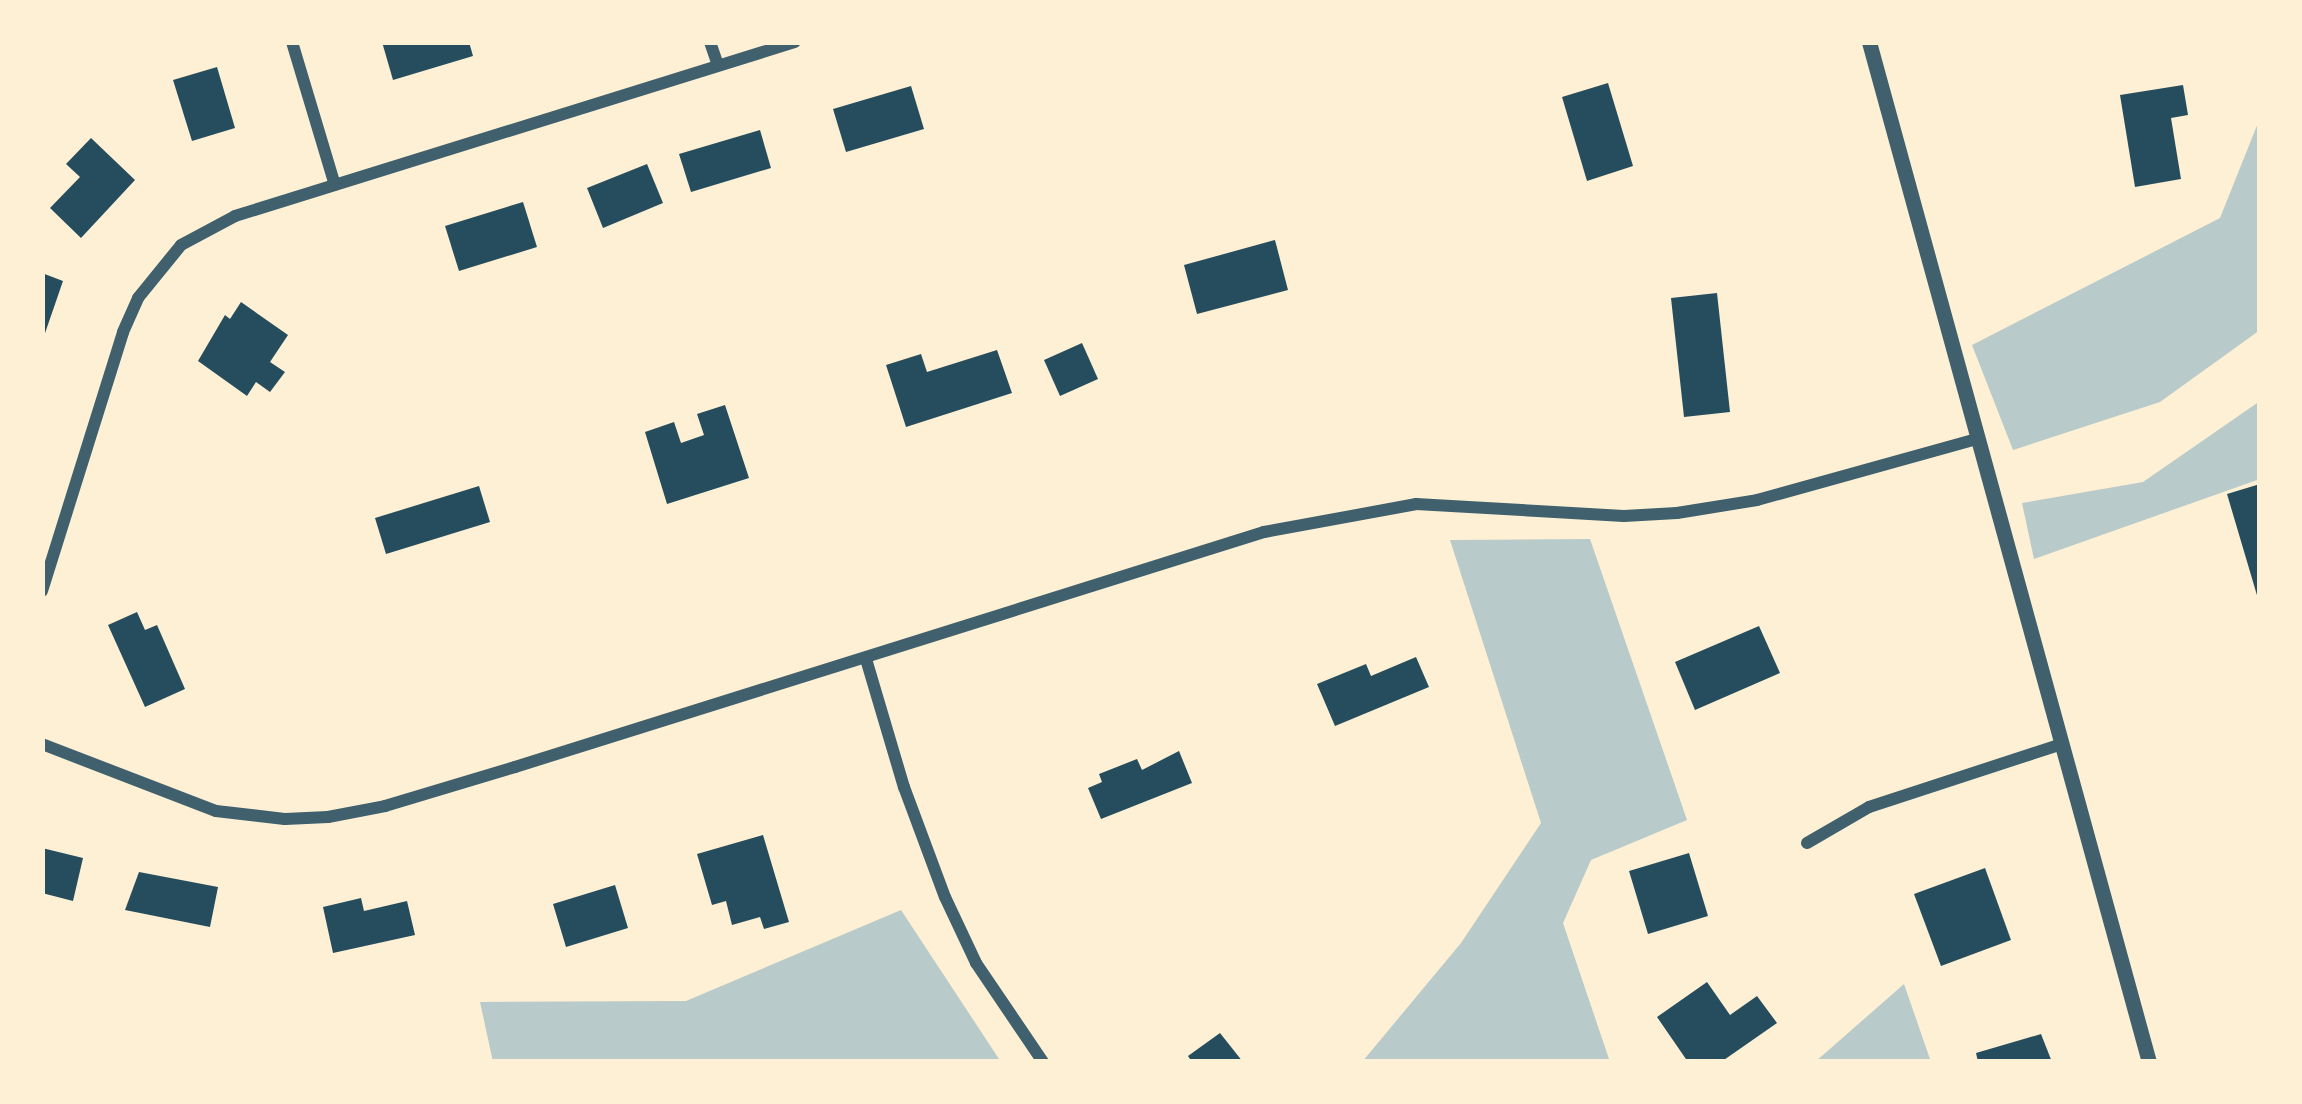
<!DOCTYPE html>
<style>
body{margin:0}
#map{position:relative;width:2302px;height:1104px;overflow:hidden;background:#fdf0d5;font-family:"Zilla Slab",serif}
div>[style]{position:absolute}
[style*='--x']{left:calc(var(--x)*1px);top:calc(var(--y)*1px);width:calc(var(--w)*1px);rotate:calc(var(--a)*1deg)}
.green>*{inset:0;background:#b9caca}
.building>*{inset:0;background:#264d5e}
.minor>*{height:12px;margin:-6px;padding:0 6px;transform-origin:6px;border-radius:6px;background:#3f606c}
.tertiary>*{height:15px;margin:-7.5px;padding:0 7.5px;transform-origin:7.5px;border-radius:7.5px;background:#3f606c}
span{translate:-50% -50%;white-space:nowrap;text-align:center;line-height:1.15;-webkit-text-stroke:9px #fdf0d5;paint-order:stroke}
.frame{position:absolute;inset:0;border:45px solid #fdf0d5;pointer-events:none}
</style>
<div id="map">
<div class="green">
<div style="clip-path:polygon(2260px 118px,2260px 330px,2160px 402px,2013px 450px,1972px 345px,2220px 218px)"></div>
<div style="clip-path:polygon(2260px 401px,2260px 479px,2034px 559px,2022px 503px,2143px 482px)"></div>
<div style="clip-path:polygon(1590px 539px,1687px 820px,1591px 860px,1563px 923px,1610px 1062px,1362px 1062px,1461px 943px,1541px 823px,1450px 540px)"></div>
<div style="clip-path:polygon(901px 910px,1001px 1062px,493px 1062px,480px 1002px,686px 1001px)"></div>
<div style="clip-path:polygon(1904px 984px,1931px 1062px,1815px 1062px)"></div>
</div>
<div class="building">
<div style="clip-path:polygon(382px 42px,469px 42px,473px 56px,393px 80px)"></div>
<div style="clip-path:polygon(217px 67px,235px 128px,192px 141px,173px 80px)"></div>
<div style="clip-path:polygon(1608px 83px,1633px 166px,1587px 181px,1562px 97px)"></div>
<div style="clip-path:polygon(2183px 85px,2188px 115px,2171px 118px,2181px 179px,2135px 187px,2120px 95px)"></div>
<div style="clip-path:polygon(911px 86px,924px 129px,846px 152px,833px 109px)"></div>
<div style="clip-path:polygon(760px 130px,771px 168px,691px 192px,679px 154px)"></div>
<div style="clip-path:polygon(91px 138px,135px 180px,81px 238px,50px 208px,80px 177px,66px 164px)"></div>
<div style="clip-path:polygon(647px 164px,663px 203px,603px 228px,587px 188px)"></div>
<div style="clip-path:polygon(523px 202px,537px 247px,459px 271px,445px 226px)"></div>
<div style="clip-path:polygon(1275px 240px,1288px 290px,1197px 314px,1184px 265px)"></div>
<div style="clip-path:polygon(42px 273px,63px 281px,43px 339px,42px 338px)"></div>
<div style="clip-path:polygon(1717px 293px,1730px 412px,1684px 417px,1671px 298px)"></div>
<div style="clip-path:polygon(241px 302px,288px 335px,270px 362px,285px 372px,270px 392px,256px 382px,247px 396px,198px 361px,225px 315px,230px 319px)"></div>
<div style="clip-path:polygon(1082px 343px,1098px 379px,1060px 396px,1044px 360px)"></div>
<div style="clip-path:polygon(997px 350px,1012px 393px,906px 427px,886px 365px,921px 354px,927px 372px)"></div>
<div style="clip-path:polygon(725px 405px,749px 478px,667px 504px,645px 432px,674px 422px,681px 443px,704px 435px,697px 414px)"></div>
<div style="clip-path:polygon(2260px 484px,2260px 602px,2259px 602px,2227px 494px)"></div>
<div style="clip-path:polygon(479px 486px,490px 522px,386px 554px,375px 518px)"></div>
<div style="clip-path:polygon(137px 612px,145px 630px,157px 625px,185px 689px,145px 707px,108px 625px)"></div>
<div style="clip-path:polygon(1759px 626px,1780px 673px,1695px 710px,1675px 662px)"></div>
<div style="clip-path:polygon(1416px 657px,1429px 687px,1335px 726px,1317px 684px,1366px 664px,1371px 676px)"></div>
<div style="clip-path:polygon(1179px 751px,1192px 783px,1101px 819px,1088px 788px,1102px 782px,1099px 774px,1137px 759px,1142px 770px)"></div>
<div style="clip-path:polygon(763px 835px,789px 922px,764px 929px,760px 917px,732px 925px,726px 901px,712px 905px,697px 854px)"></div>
<div style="clip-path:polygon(42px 848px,83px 858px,73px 901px,42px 893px)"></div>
<div style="clip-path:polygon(1689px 853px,1708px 916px,1648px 934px,1629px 871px)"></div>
<div style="clip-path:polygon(1985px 868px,2011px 940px,1941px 966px,1914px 894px)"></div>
<div style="clip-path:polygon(139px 872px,218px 887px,210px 927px,125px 910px)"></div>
<div style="clip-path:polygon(615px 885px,628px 928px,566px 947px,553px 904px)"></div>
<div style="clip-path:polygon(361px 898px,364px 911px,407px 901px,415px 935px,333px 953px,323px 907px)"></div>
<div style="clip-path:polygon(1707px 982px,1730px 1015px,1757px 996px,1777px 1023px,1721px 1062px,1688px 1062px,1657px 1017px)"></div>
<div style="clip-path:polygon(1220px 1033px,1243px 1062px,1192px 1062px,1188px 1056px)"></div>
<div style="clip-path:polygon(2041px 1034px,2052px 1062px,1978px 1062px,1976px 1053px)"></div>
</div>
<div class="minor">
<div style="--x:292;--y:42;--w:149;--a:73.3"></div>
<div style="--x:710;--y:42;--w:24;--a:71"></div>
<div style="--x:42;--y:591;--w:271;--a:-72.6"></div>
<div style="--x:123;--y:332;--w:37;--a:-66"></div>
<div style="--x:138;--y:298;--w:68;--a:-50.9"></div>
<div style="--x:181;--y:245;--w:61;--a:-28.2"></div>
<div style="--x:235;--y:216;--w:586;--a:-17.26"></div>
<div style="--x:866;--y:659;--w:134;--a:73.5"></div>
<div style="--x:904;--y:787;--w:117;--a:69.6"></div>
<div style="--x:945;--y:897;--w:73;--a:64.8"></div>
<div style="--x:976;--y:963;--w:120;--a:55.9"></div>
<div style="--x:42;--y:744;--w:186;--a:21.1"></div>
<div style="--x:216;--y:811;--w:69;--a:6.6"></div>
<div style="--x:285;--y:819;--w:43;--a:-2.7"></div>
<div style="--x:328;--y:817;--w:58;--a:-10.9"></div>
<div style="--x:385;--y:806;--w:136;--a:-16.7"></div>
<div style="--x:515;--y:767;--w:785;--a:-17.42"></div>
<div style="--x:1264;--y:532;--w:155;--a:-10.4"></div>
<div style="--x:1416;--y:504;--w:208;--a:3.3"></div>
<div style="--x:1624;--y:516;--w:53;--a:-3.2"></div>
<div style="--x:1677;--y:513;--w:81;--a:-9.2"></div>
<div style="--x:1757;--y:500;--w:228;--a:-15.5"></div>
<div style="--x:1807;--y:843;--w:72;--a:-30.1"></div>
<div style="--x:1869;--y:807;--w:203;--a:-18.1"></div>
</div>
<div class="tertiary">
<div style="--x:1869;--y:42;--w:1058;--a:74.65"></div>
</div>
<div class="frame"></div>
</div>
